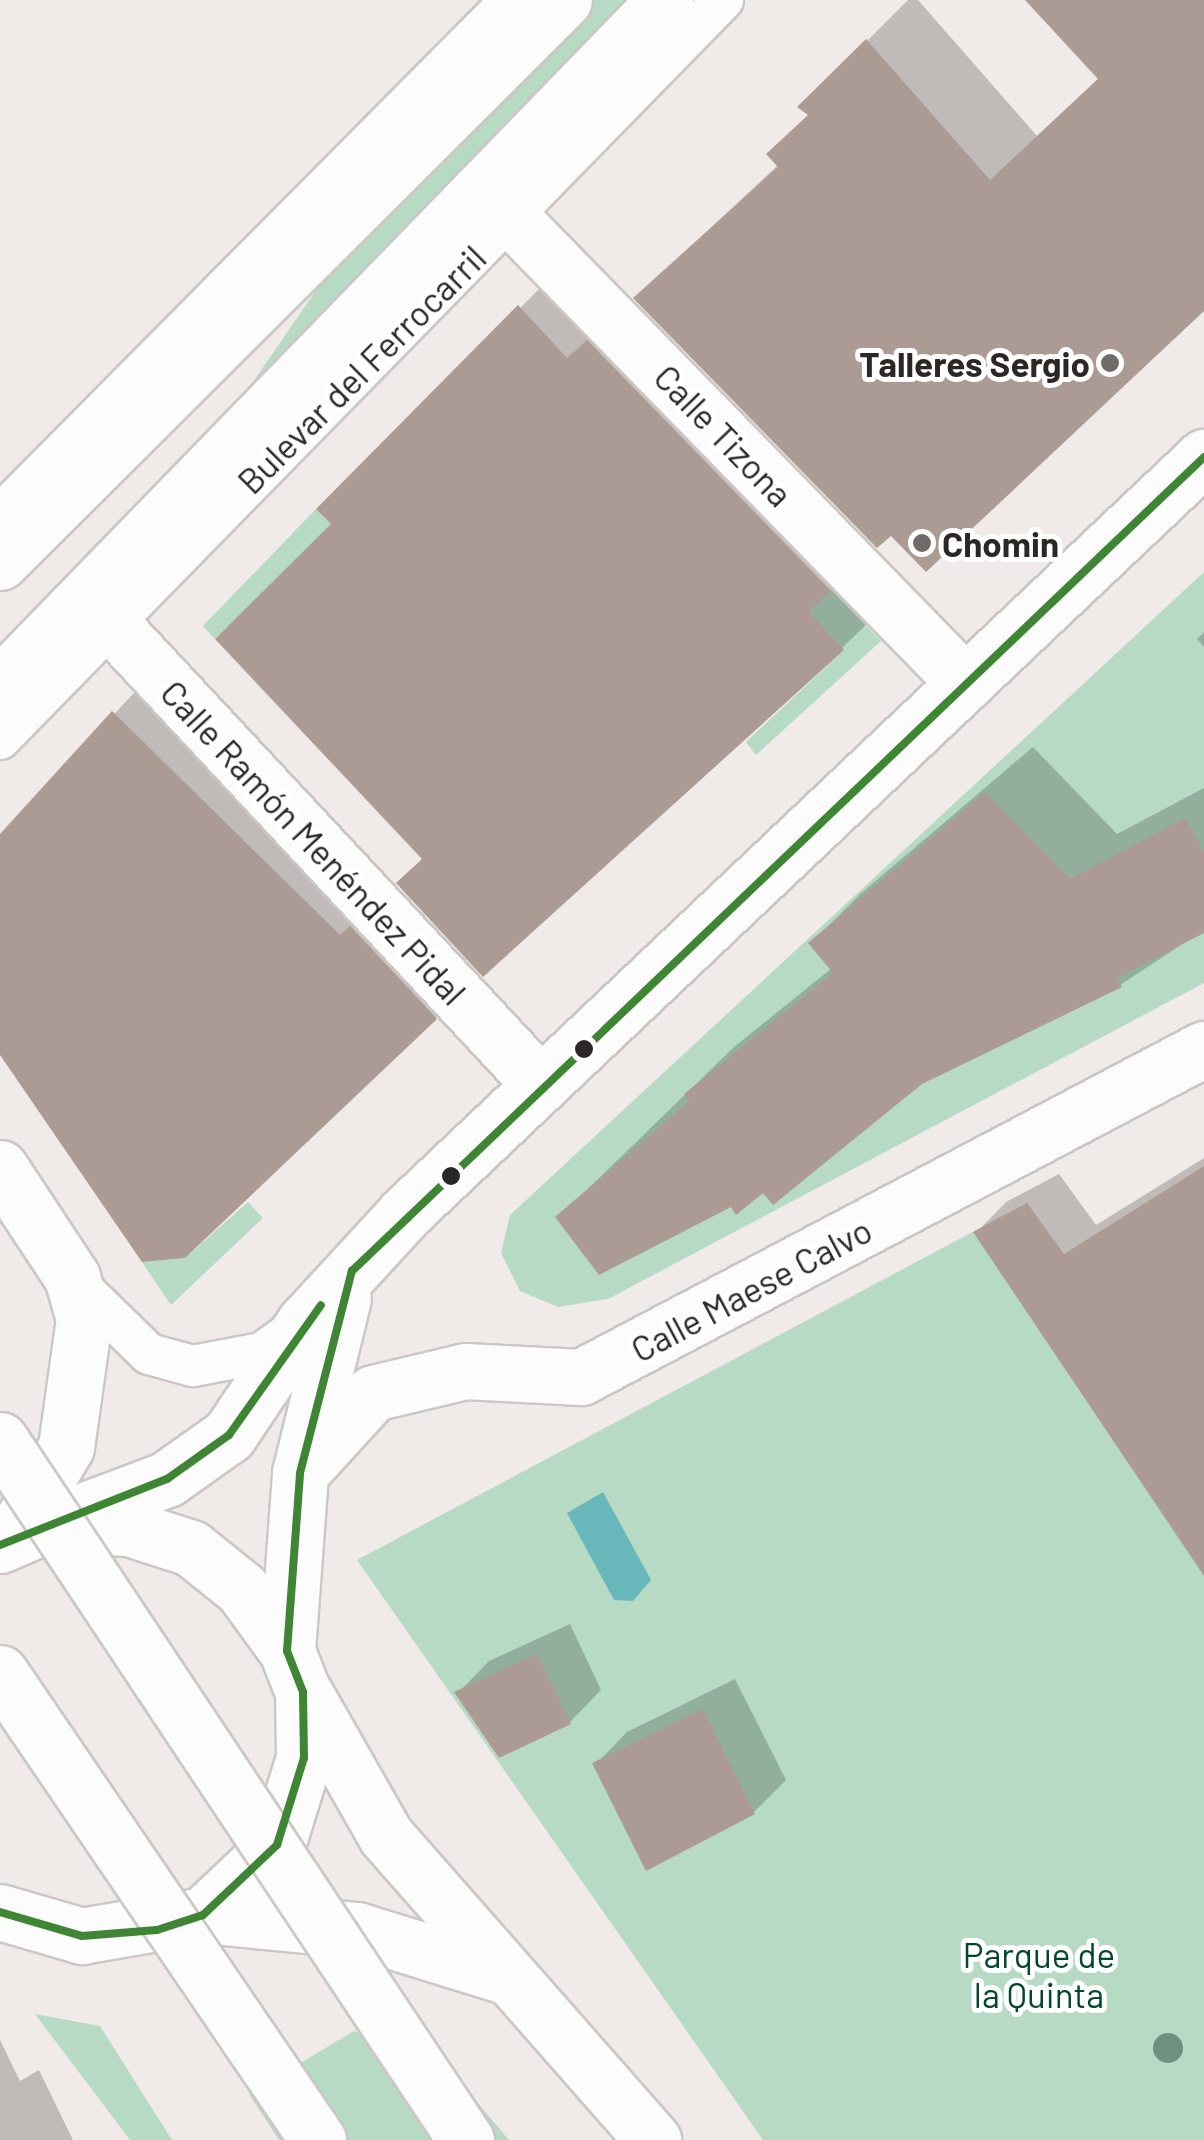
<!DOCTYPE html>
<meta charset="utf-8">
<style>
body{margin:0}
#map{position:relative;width:1204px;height:2140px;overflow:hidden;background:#f0eae8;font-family:Barlow,sans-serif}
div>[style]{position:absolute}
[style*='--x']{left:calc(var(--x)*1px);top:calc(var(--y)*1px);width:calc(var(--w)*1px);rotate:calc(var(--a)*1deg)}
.green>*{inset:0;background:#b7dac4}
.water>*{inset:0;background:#68b7ba}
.shadow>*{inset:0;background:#0003}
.building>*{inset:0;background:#ab9b94}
.roads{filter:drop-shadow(2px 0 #cbc7c5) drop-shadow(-2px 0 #cbc7c5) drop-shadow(0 2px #cbc7c5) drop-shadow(0 -2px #cbc7c5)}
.lane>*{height:40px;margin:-20px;padding:0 20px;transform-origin:20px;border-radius:20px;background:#fdfcfc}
.street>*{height:55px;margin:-27.5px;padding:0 27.5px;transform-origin:27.5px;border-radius:27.5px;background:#fdfcfc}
.secondary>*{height:55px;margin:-27.5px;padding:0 27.5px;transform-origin:27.5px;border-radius:27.5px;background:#fdfcfc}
.bridges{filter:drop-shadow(2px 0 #cbc7c5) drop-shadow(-2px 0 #cbc7c5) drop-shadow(0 2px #cbc7c5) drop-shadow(0 -2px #cbc7c5)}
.highway-bridge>*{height:55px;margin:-27.5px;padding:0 27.5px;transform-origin:27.5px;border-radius:27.5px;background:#fdfcfc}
.bus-1>*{height:8px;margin:-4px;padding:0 4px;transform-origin:4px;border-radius:4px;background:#3e8634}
.trees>*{width:30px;height:30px;margin:-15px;border-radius:50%;background:#6e9081}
.dots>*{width:28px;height:28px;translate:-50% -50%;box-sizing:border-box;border:5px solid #fff;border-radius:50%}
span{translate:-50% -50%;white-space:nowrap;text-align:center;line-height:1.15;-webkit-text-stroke:10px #fff;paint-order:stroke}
.poi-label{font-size:35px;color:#2b2725;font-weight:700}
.right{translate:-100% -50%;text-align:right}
.left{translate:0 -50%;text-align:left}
.street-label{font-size:35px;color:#2b2725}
.park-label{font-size:35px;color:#04472c}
</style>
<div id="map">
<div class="green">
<div style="clip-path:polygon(594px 0,631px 0,253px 382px,341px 254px)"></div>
<div style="clip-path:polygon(316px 509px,359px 553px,282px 573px,215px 639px,203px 626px)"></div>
<div style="clip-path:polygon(1204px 572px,1204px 983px,608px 1299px,558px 1307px,520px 1291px,501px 1253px,510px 1215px)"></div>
<div style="clip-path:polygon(831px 590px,881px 641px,756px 755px,746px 742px,843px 651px,809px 612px)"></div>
<div style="clip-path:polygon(248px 1202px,263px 1218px,171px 1305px,142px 1262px,185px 1258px)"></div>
<div style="clip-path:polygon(1027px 1203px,1204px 1463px,1204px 2140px,763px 2140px,357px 1560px)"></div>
<div style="clip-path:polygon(35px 2014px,100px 2026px,172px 2140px,130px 2140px)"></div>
<div style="clip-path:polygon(354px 2031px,459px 2081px,509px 2140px,279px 2140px,249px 2094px)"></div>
</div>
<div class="water">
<div style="clip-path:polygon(603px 1492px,651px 1580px,633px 1601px,614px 1600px,567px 1513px)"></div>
</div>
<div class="shadow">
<div style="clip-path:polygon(908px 0,918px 0,1037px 136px,1100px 77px,1028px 0,1204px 0,1204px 308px,891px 532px,636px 298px,779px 164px,810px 113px,801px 107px)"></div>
<div style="clip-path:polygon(562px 266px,610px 318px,630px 300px,871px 547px,850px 569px,884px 607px,842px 648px,424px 858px,334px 524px,320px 509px)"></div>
<div style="clip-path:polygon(1204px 632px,1204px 647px,1197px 639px)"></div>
<div style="clip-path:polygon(146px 680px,468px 985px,435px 1017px,0 1051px,0 836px)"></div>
<div style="clip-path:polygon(1033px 747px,1117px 834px,1204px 788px,1204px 930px,1120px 985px,921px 1082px,731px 1204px,559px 1217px,734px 1047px,832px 968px,812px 943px,858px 896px)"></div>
<div style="clip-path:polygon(1204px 1158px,1204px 1571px,976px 1233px,1006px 1202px,1059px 1174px,1096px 1225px)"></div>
<div style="clip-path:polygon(570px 1624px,601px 1690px,570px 1722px,458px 1693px,489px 1661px)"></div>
<div style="clip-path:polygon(735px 1679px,786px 1780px,754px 1812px,596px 1764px,627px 1732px)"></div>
<div style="clip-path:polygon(0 2040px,20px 2081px,39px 2070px,73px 2140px,0 2140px)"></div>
</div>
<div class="building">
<div style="clip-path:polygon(1025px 0,1204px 0,1204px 311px,926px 572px,891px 536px,877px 548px,633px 298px,778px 167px,766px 154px,808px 115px,797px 107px,866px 39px,990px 180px,1098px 79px)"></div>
<div style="clip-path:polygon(518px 305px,567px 358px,587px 340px,831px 591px,809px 612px,844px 650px,483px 977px,396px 883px,422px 859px,215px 639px,331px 524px,316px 509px)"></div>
<div style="clip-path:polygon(112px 711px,340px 935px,350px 926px,437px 1019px,185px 1258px,142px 1262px,0 1055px,0 834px)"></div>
<div style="clip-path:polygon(985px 792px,1070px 879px,1185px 818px,1204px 852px,1204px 933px,1117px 978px,1122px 987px,922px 1084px,773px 1205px,763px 1193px,736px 1215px,731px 1207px,599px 1275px,555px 1217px,690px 1101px,684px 1094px,833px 973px,808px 943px)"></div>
<div style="clip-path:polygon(1204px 1166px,1204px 1576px,973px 1232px,1027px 1203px,1064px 1254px)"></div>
<div style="clip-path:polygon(537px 1654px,571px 1724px,499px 1758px,454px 1692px)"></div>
<div style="clip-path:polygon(703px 1709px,755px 1814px,646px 1871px,592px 1763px)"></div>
</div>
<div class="roads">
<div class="lane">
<div style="--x:0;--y:515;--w:725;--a:-45.22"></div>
<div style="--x:0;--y:739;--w:1034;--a:-45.63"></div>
<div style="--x:77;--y:1284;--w:100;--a:44.2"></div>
<div style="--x:149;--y:1354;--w:46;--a:15.3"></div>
<div style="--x:193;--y:1366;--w:70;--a:-10.7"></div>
<div style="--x:262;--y:1353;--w:39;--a:-36"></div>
</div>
<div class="street">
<div style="--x:482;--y:188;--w:692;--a:45.7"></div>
<div style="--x:88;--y:599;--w:664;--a:47.01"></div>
<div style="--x:300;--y:1473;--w:108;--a:-47.6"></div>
<div style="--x:373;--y:1393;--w:95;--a:-13.4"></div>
<div style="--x:465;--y:1371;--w:116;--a:3"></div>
<div style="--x:581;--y:1377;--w:704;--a:-27.77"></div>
<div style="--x:48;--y:1524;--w:127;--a:-20.7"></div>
<div style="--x:167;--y:1479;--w:76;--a:-35.4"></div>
<div style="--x:229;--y:1435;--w:135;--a:-56.2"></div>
<div style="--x:304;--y:1323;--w:149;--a:-47.4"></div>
<div style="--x:405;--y:1213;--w:1100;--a:-43.42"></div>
<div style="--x:287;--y:1651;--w:178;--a:-85.8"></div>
<div style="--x:300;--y:1473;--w:180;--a:-76.2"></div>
</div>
<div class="secondary">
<div style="--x:0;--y:562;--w:796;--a:-44.9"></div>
<div style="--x:0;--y:685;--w:955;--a:-45.85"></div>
<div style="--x:0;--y:1168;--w:131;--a:56.6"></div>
<div style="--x:72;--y:1277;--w:44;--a:74.1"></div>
<div style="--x:84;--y:1319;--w:129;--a:98"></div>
<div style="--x:66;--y:1447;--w:104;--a:120.8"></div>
<div style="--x:0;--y:1545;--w:52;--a:-23.6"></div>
<div style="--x:48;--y:1524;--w:81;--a:2.8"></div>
<div style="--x:129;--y:1528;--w:65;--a:17.9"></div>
<div style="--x:191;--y:1548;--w:65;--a:38.8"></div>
<div style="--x:242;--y:1589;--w:77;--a:54"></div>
<div style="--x:287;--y:1651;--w:44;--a:68.7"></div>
<div style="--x:303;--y:1692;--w:66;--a:89.1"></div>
<div style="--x:304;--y:1758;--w:91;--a:107.2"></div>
<div style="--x:277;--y:1845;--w:102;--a:136.6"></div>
<div style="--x:203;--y:1915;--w:123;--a:170.2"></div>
<div style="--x:82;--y:1936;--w:85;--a:-163.7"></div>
<div style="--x:305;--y:1694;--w:163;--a:60.3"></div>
<div style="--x:386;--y:1836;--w:405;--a:48.7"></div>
<div style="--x:203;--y:1915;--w:155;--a:5.6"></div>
<div style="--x:357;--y:1930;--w:152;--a:17.2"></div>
</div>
</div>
<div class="bridges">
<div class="highway-bridge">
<div style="--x:0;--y:1440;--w:841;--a:56.35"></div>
<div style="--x:0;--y:1673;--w:565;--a:55.75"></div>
</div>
</div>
<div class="bus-1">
<div style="--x:0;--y:1545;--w:180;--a:-21.6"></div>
<div style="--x:167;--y:1479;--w:76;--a:-35.4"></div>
<div style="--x:229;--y:1435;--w:159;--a:-54.7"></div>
<div style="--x:0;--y:1912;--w:85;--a:16.3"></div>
<div style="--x:82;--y:1936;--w:75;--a:-4.6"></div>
<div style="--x:157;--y:1930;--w:48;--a:-18.1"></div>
<div style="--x:203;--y:1915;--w:102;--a:-43.4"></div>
<div style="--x:277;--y:1845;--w:91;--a:-72.8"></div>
<div style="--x:304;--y:1758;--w:66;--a:-90.9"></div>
<div style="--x:303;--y:1692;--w:44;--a:-111.3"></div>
<div style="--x:287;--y:1651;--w:178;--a:-85.8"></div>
<div style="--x:300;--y:1473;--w:209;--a:-75.6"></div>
<div style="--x:352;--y:1271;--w:1178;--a:-43.69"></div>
</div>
<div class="trees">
<div style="left:1168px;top:2048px"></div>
</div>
<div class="dots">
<div style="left:1110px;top:363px;background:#706b69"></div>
<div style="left:922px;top:543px;background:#706b69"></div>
<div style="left:584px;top:1049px;background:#2b2725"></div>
<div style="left:451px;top:1176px;background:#2b2725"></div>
</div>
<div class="poi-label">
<span class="right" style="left:1090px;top:363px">Talleres Sergio</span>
<span class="left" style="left:942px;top:543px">Chomin</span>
</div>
<div class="street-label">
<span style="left:361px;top:369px;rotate:-45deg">Bulevar del Ferrocarril</span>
<span style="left:724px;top:435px;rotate:46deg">Calle Tizona</span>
<span style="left:314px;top:842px;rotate:47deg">Calle Ramón Menéndez Pidal</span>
<span style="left:751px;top:1289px;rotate:-28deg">Calle Maese Calvo</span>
</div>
<div class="park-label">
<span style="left:1039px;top:1974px">Parque de<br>la Quinta</span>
</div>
</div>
